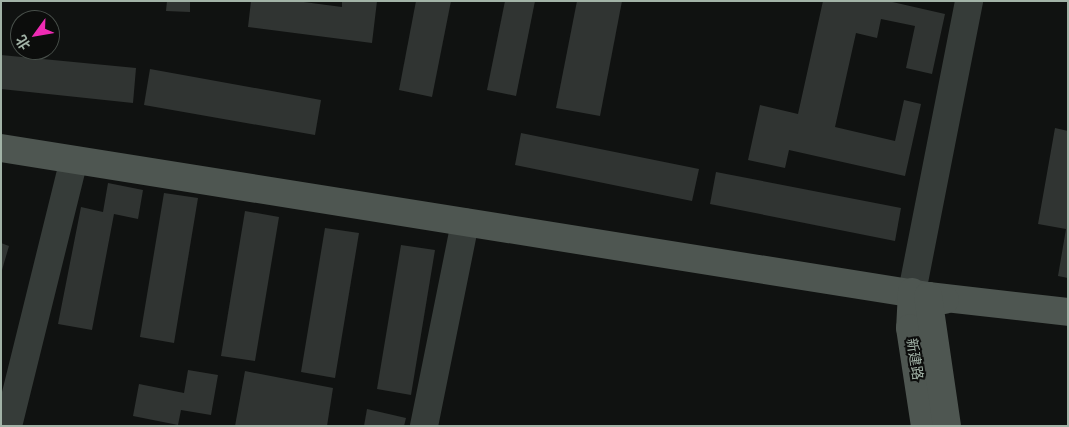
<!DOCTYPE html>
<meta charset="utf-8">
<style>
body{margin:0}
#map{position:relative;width:1069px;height:427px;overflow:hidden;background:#101211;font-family:"DM Sans","Noto Sans SC",sans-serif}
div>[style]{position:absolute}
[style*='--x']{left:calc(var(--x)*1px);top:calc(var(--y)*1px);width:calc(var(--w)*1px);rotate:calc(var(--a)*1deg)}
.building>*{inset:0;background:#303432}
.minor>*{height:28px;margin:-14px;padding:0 14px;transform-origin:14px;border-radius:14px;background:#363c39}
.major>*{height:28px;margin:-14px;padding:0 14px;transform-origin:14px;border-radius:14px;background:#4e5651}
span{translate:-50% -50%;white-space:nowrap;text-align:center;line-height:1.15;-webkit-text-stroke:4px #0c0d0c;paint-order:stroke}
.street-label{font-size:14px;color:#a2b3a7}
.frame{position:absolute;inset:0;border:2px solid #a2b3a7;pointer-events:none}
.north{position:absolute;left:10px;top:10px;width:50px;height:50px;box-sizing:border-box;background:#0c0d0c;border:1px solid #484f4a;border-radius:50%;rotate:238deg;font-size:14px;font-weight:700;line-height:20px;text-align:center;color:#a2b3a7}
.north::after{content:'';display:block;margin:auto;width:18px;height:22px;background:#ef2bb4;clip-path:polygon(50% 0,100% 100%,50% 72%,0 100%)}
</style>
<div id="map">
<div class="building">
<div style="clip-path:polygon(167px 1px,190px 1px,190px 12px,166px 11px)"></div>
<div style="clip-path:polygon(251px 1px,296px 1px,342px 7px,342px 1px,377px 1px,372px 43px,248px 27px)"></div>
<div style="clip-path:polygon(416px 1px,451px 1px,432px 97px,399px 90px)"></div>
<div style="clip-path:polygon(505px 1px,535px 1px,516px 96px,487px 90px)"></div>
<div style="clip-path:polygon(577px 1px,622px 1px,600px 116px,556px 108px)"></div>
<div style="clip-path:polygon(823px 1px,888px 1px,945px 14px,932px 74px,906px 68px,915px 26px,881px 19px,877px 38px,856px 33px,835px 127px,895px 141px,904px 100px,921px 104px,905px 176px,789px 150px,785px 168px,748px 160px,760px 105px,798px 114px)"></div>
<div style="clip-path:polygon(1px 55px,136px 68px,133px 103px,1px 89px)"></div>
<div style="clip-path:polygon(150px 69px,321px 100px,315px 135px,144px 105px)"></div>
<div style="clip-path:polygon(1055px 128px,1068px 131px,1068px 278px,1058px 276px,1066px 229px,1038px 224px)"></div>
<div style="clip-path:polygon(521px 133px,699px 169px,692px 201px,515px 165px)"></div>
<div style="clip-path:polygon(716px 172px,901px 208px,895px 241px,710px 204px)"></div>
<div style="clip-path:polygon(108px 183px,143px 190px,138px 219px,114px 214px,92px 330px,58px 324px,81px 207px,103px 212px)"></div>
<div style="clip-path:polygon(164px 193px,198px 198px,174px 343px,140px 337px)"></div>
<div style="clip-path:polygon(245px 211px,279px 217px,255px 361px,221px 356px)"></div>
<div style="clip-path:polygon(325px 228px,359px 233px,335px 378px,301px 372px)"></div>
<div style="clip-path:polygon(1px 243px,9px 246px,2px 270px,1px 270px)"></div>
<div style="clip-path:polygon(401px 245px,435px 250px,411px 395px,377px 389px)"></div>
<div style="clip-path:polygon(188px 370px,218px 375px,211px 415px,181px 410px,178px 425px,133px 416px,139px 384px,184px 393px)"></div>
<div style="clip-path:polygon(245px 371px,333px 388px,327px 426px,235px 426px)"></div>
<div style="clip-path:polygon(367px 409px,406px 418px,404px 426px,364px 426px)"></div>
</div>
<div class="minor">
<div style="--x:912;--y:292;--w:297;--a:-78.9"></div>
<div style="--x:8;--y:426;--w:274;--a:-76.1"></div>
<div style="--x:424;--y:426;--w:208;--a:-78.6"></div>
</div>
<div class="major">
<div style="--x:1;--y:148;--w:939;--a:9.07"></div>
<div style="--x:928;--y:296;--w:141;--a:6.5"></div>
<div style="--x:912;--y:292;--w:36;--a:93"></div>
<div style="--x:910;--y:328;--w:99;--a:81.3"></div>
<div style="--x:945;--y:300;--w:17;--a:-167"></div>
<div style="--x:928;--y:296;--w:131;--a:81.7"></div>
</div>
<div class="street-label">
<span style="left:915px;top:359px;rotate:81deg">新建路</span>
</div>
<div class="frame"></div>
<div class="north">北</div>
</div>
